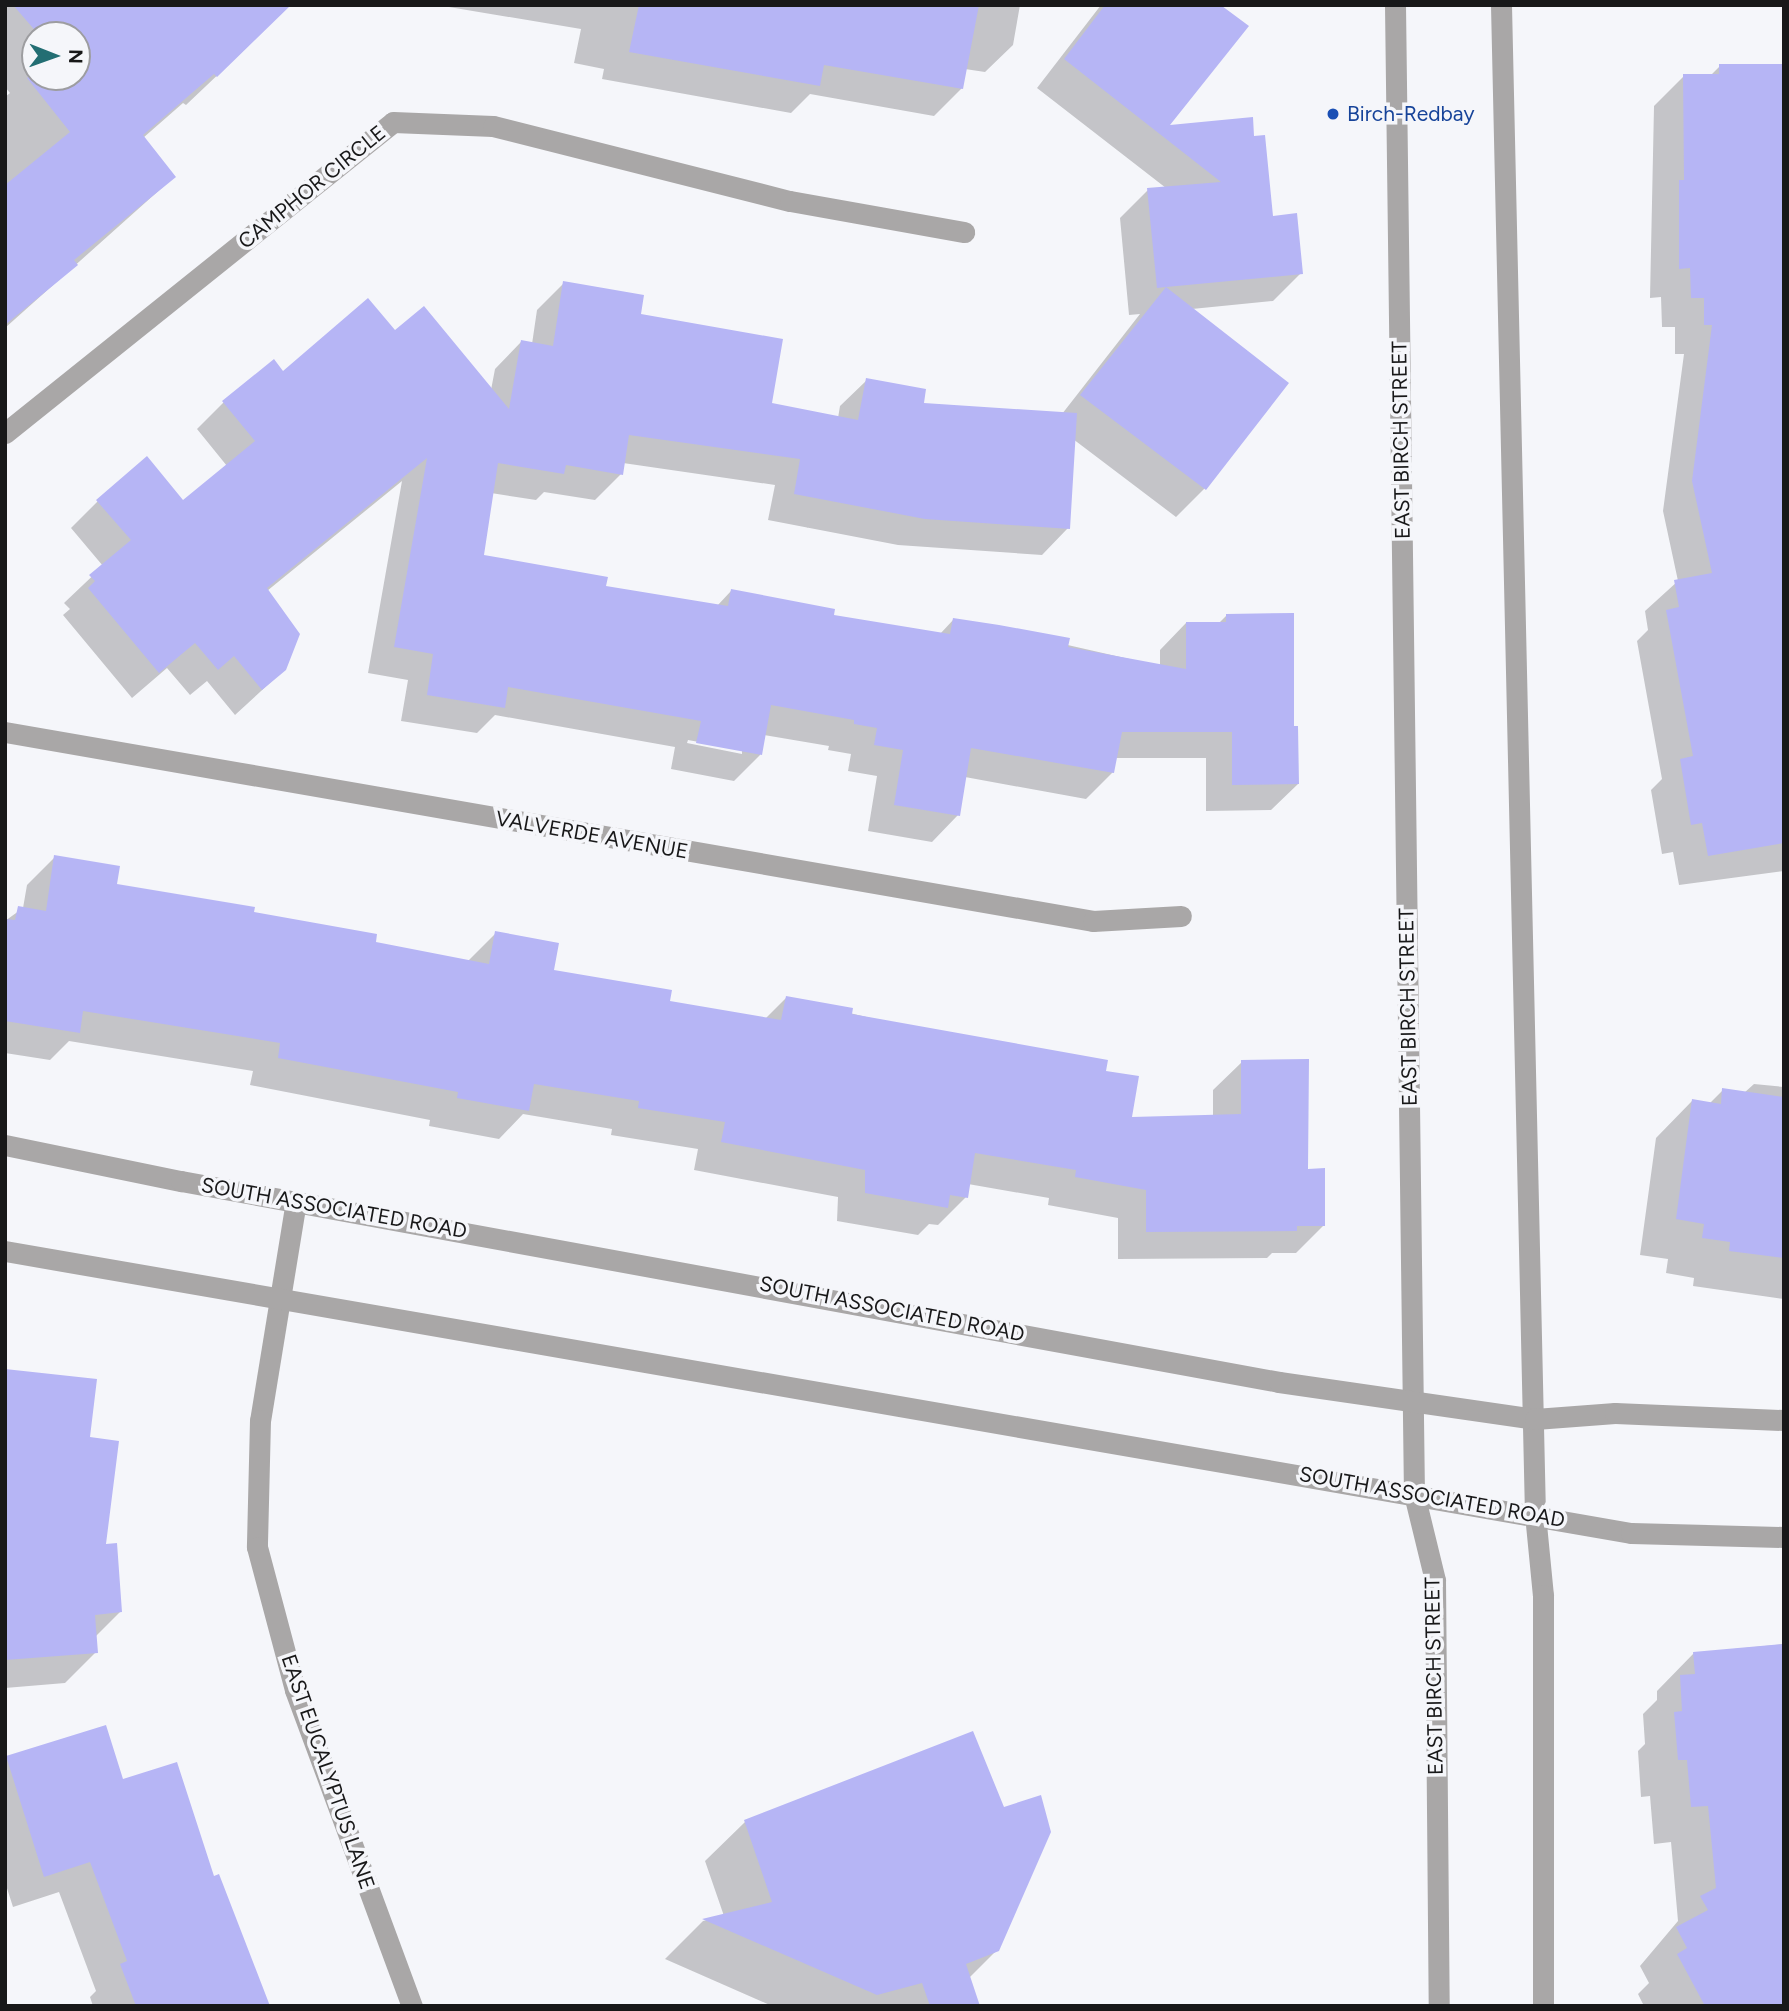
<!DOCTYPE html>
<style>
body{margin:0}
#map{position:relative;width:1789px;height:2011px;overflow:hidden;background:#f5f6fa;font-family:Figtree,sans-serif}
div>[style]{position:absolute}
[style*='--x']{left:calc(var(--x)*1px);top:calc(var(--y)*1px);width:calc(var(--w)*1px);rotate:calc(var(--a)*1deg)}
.shadow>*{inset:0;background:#0003}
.building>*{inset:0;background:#b6b5f5}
.minor>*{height:21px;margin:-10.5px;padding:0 10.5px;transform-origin:10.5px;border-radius:10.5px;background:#a9a7a7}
.dots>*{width:19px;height:19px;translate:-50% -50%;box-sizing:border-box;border:4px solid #f5f6fa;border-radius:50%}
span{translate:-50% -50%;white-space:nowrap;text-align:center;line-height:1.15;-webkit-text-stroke:7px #f5f6fa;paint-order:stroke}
.transit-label{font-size:21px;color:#164399}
.left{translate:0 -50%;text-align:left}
.street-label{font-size:21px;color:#181819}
.frame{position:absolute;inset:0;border:7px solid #181819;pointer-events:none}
.north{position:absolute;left:21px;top:21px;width:70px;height:70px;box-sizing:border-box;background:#f5f6fa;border:2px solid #9d9da0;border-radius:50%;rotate:91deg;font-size:19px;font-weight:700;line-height:28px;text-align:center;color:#181819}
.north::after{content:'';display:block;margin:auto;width:24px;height:32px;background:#236e73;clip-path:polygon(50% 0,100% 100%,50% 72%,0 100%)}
</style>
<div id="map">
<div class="shadow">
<div style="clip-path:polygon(evenodd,5px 5px,274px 5px,245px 49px,186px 105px,183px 103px,143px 138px,174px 177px,5px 328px,5px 97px,10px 93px,5px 87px,5px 5px,35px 35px,77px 35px,77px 77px,35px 77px,35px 35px)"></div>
<div style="clip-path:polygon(437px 5px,1020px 5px,1013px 45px,985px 72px,965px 69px,962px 88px,934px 116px,810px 94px,791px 113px,602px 79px,604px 69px,574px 63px,581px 29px)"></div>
<div style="clip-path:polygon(evenodd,1101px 5px,1181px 5px,1231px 45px,1166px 128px,1253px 138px,1272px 218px,1301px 273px,1273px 301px,1192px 309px,1287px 383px,1204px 489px,1176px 517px,1073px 439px,1068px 528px,1042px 555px,898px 545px,768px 520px,775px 485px,623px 463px,621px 474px,595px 500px,544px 492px,536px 500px,491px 493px,482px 556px,604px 587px,717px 606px,731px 591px,832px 616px,940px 634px,954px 619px,1160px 666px,1160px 650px,1186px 623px,1219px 623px,1227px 615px,1292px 728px,1298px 784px,1271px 810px,1206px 811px,1206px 758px,1115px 758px,1113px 772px,1086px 799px,965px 777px,958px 815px,932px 842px,868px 831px,877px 776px,848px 771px,851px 754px,828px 750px,829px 746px,764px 735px,760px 755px,734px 781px,671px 769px,675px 747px,495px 715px,477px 733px,401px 721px,408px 680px,368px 673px,402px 481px,267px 591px,285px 669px,235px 715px,207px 681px,190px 695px,167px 668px,132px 698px,63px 615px,70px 609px,64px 603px,103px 566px,71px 528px,98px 501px,183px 502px,227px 466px,197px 429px,224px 402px,283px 373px,395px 333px,491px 390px,495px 369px,521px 342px,532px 344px,537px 310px,564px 283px,639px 316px,770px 405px,838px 418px,840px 406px,867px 380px,921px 405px,1062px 414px,1140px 314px,1129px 315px,1120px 218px,1148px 190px,1166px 188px,1037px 88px,1101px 5px,688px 740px,742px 750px,742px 754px,687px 743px,688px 740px)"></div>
<div style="clip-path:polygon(1720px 66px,1784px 412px,1784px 871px,1679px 885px,1673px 852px,1662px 854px,1651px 790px,1662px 779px,1637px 641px,1648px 630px,1645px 611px,1678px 581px,1663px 511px,1684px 354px,1675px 354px,1675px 327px,1662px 327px,1661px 297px,1650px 298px,1654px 106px,1684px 76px,1710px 76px)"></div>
<div style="clip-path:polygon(55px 857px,115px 885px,374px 944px,467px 962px,496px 933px,552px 971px,668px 1002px,765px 1019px,786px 998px,1104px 1073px,1130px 1118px,1213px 1116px,1213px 1090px,1242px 1062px,1307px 1171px,1324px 1225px,1296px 1253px,1272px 1253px,1267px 1258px,1118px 1259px,1118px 1218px,1048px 1205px,1049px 1198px,968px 1184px,966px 1197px,938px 1225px,929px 1224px,918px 1235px,837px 1221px,838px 1197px,694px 1170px,698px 1149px,611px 1135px,612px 1129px,523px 1114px,499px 1139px,429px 1126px,430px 1120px,250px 1085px,253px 1071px,69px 1041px,50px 1060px,5px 1053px,5px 921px,23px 908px,27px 885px)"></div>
<div style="clip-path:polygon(1754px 1084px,1784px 1087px,1784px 1299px,1693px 1286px,1694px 1278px,1666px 1273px,1668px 1259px,1640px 1255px,1656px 1138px,1692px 1101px,1709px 1104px,1723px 1090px,1744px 1093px)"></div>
<div style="clip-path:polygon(5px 1567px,120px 1612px,95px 1637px,96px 1652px,65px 1683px,5px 1688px)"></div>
<div style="clip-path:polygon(1784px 1644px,1784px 2006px,1644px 2006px,1638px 1994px,1649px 1983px,1640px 1966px,1678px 1921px,1671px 1842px,1654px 1844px,1650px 1796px,1641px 1797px,1638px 1751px,1645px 1744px,1643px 1714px,1657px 1700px,1657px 1691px,1694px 1653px)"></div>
<div style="clip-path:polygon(7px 1758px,122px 1781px,212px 1878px,264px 2006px,93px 2006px,90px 1997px,96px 1991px,59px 1892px,13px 1907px,5px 1882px)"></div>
<div style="clip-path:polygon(745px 1822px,997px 1950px,969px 1978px,979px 2006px,772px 2006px,665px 1959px,703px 1921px,724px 1916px,705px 1861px)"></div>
</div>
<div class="building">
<div style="clip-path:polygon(13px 5px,291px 5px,217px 77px,214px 74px,143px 135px,176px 177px,74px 260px,78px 265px,5px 325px,5px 185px,70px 132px,27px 78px,35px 71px,35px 77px,77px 77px,77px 35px,39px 35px)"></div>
<div style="clip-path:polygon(639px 5px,979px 5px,963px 89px,824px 65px,820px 86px,629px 52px)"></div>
<div style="clip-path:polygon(1105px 5px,1222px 6px,1249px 26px,1170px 125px,1253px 117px,1254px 136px,1265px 135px,1273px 216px,1297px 213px,1303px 274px,1166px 287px,1289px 383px,1206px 490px,1080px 395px,1166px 287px,1157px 288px,1147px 188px,1221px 182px,1064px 59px)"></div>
<div style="clip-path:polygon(1719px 64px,1784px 64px,1784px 843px,1708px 856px,1702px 823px,1691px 825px,1680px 759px,1693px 756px,1666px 610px,1679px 607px,1674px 580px,1712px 573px,1692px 481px,1712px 325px,1704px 325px,1704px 298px,1691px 298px,1690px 268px,1679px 269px,1679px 180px,1684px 180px,1683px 74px,1719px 74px)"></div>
<div style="clip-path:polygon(563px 281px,644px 295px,641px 314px,783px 339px,772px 403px,858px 420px,866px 378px,926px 389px,924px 403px,1077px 413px,1070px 529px,925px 519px,794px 494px,800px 459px,629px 435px,623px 475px,566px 465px,564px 474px,498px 463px,484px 555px,608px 577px,606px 586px,728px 606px,731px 589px,835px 609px,834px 615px,950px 634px,953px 618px,999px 625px,1070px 638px,1068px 647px,1186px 669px,1186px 622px,1226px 622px,1226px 614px,1294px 613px,1294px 726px,1298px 726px,1299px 784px,1232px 785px,1232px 732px,1122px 732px,1114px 773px,971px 748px,960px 816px,894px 805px,903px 750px,874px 745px,877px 728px,854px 724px,854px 720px,771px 705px,762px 755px,696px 743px,701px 721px,508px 687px,505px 708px,427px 695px,433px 654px,394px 647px,427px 458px,267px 588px,300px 634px,286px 670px,262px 690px,234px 656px,218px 670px,195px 643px,159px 673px,88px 588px,95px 581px,89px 575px,131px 540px,96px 500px,147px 456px,183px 500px,255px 441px,222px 401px,274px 359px,283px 371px,368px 298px,395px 330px,424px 306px,509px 409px,521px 340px,553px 346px)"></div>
<div style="clip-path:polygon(54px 855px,120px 866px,117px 884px,255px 907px,254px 912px,377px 934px,376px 942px,489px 964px,495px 931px,559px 943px,554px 970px,672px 990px,670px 1001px,781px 1020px,786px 996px,853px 1008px,852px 1014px,1108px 1060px,1106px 1071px,1139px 1076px,1132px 1117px,1241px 1114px,1241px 1060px,1309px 1059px,1308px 1169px,1325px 1168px,1325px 1226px,1297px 1226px,1297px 1231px,1146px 1232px,1146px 1190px,1075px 1177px,1076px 1170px,975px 1153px,968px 1198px,950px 1195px,948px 1208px,865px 1193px,865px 1170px,721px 1142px,725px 1122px,638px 1108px,639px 1101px,534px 1084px,529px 1111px,457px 1098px,458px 1092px,278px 1058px,280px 1043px,83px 1011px,80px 1033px,5px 1021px,5px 919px,15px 920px,18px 906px,46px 911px)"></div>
<div style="clip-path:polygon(1722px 1088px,1784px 1097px,1784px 1258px,1729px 1251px,1730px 1242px,1702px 1238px,1704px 1224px,1676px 1219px,1692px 1099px,1721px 1104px)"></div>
<div style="clip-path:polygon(5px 1369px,97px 1379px,90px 1437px,119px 1441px,106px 1544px,117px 1543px,122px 1612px,95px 1615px,98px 1653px,5px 1660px)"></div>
<div style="clip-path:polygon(1784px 1644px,1784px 2006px,1705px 2006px,1677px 1954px,1687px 1948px,1676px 1927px,1708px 1910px,1700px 1896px,1716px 1888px,1708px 1806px,1691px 1807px,1687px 1760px,1678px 1760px,1674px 1712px,1682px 1711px,1680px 1675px,1695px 1674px,1693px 1652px)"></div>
<div style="clip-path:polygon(106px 1725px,123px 1779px,177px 1762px,214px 1876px,219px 1874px,270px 2006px,136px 2006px,120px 1964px,127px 1961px,90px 1862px,44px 1877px,6px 1756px)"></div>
<div style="clip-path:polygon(973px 1731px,1004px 1807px,1041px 1795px,1051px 1832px,999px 1951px,966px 1964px,980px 2006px,930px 2006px,922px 1983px,877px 1995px,702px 1919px,772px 1902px,744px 1820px)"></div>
</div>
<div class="minor">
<div style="--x:1395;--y:5;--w:1489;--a:89.27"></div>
<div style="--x:1414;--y:1494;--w:89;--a:76.3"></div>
<div style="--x:1435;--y:1580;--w:426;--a:89.5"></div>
<div style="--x:1501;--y:5;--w:1509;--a:88.71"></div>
<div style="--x:1535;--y:1514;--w:81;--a:84.4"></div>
<div style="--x:1543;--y:1595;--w:411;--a:90"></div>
<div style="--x:5;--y:433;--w:497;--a:-38.7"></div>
<div style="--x:393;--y:122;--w:100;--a:2.3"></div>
<div style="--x:493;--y:126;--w:306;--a:14.2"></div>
<div style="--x:790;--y:201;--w:177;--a:10.1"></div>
<div style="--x:5;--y:732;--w:1104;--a:9.85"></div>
<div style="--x:1093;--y:921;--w:88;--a:-3.3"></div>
<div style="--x:5;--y:1145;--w:180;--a:11.6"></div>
<div style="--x:181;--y:1181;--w:1116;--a:10.37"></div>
<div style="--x:1279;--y:1382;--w:259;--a:8.2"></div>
<div style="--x:1535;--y:1419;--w:80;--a:-4.3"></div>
<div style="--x:1615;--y:1413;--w:169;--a:2.4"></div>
<div style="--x:296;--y:1201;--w:222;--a:99.3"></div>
<div style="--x:260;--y:1420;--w:127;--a:91.4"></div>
<div style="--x:257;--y:1547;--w:148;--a:75.1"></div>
<div style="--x:295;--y:1690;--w:337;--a:69.7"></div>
<div style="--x:5;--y:1251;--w:1650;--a:9.84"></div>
<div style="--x:1631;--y:1533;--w:153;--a:1.5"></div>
</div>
<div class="dots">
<div style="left:1333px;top:114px;background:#1a4fb4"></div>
</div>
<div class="transit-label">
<span class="left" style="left:1347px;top:114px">Birch-Redbay</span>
</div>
<div class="street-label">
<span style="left:312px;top:187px;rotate:-39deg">CAMPHOR CIRCLE</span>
<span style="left:1401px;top:440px;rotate:-91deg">EAST BIRCH STREET</span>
<span style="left:592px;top:835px;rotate:10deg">VALVERDE AVENUE</span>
<span style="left:1408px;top:1007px;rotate:-91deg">EAST BIRCH STREET</span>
<span style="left:334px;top:1208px;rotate:10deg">SOUTH ASSOCIATED ROAD</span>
<span style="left:892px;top:1309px;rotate:11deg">SOUTH ASSOCIATED ROAD</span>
<span style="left:1432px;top:1497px;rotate:10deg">SOUTH ASSOCIATED ROAD</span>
<span style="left:1434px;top:1676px;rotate:-91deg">EAST BIRCH STREET</span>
<span style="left:328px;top:1772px;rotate:71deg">EAST EUCALYPTUS LANE</span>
</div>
<div class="frame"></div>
<div class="north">N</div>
</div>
